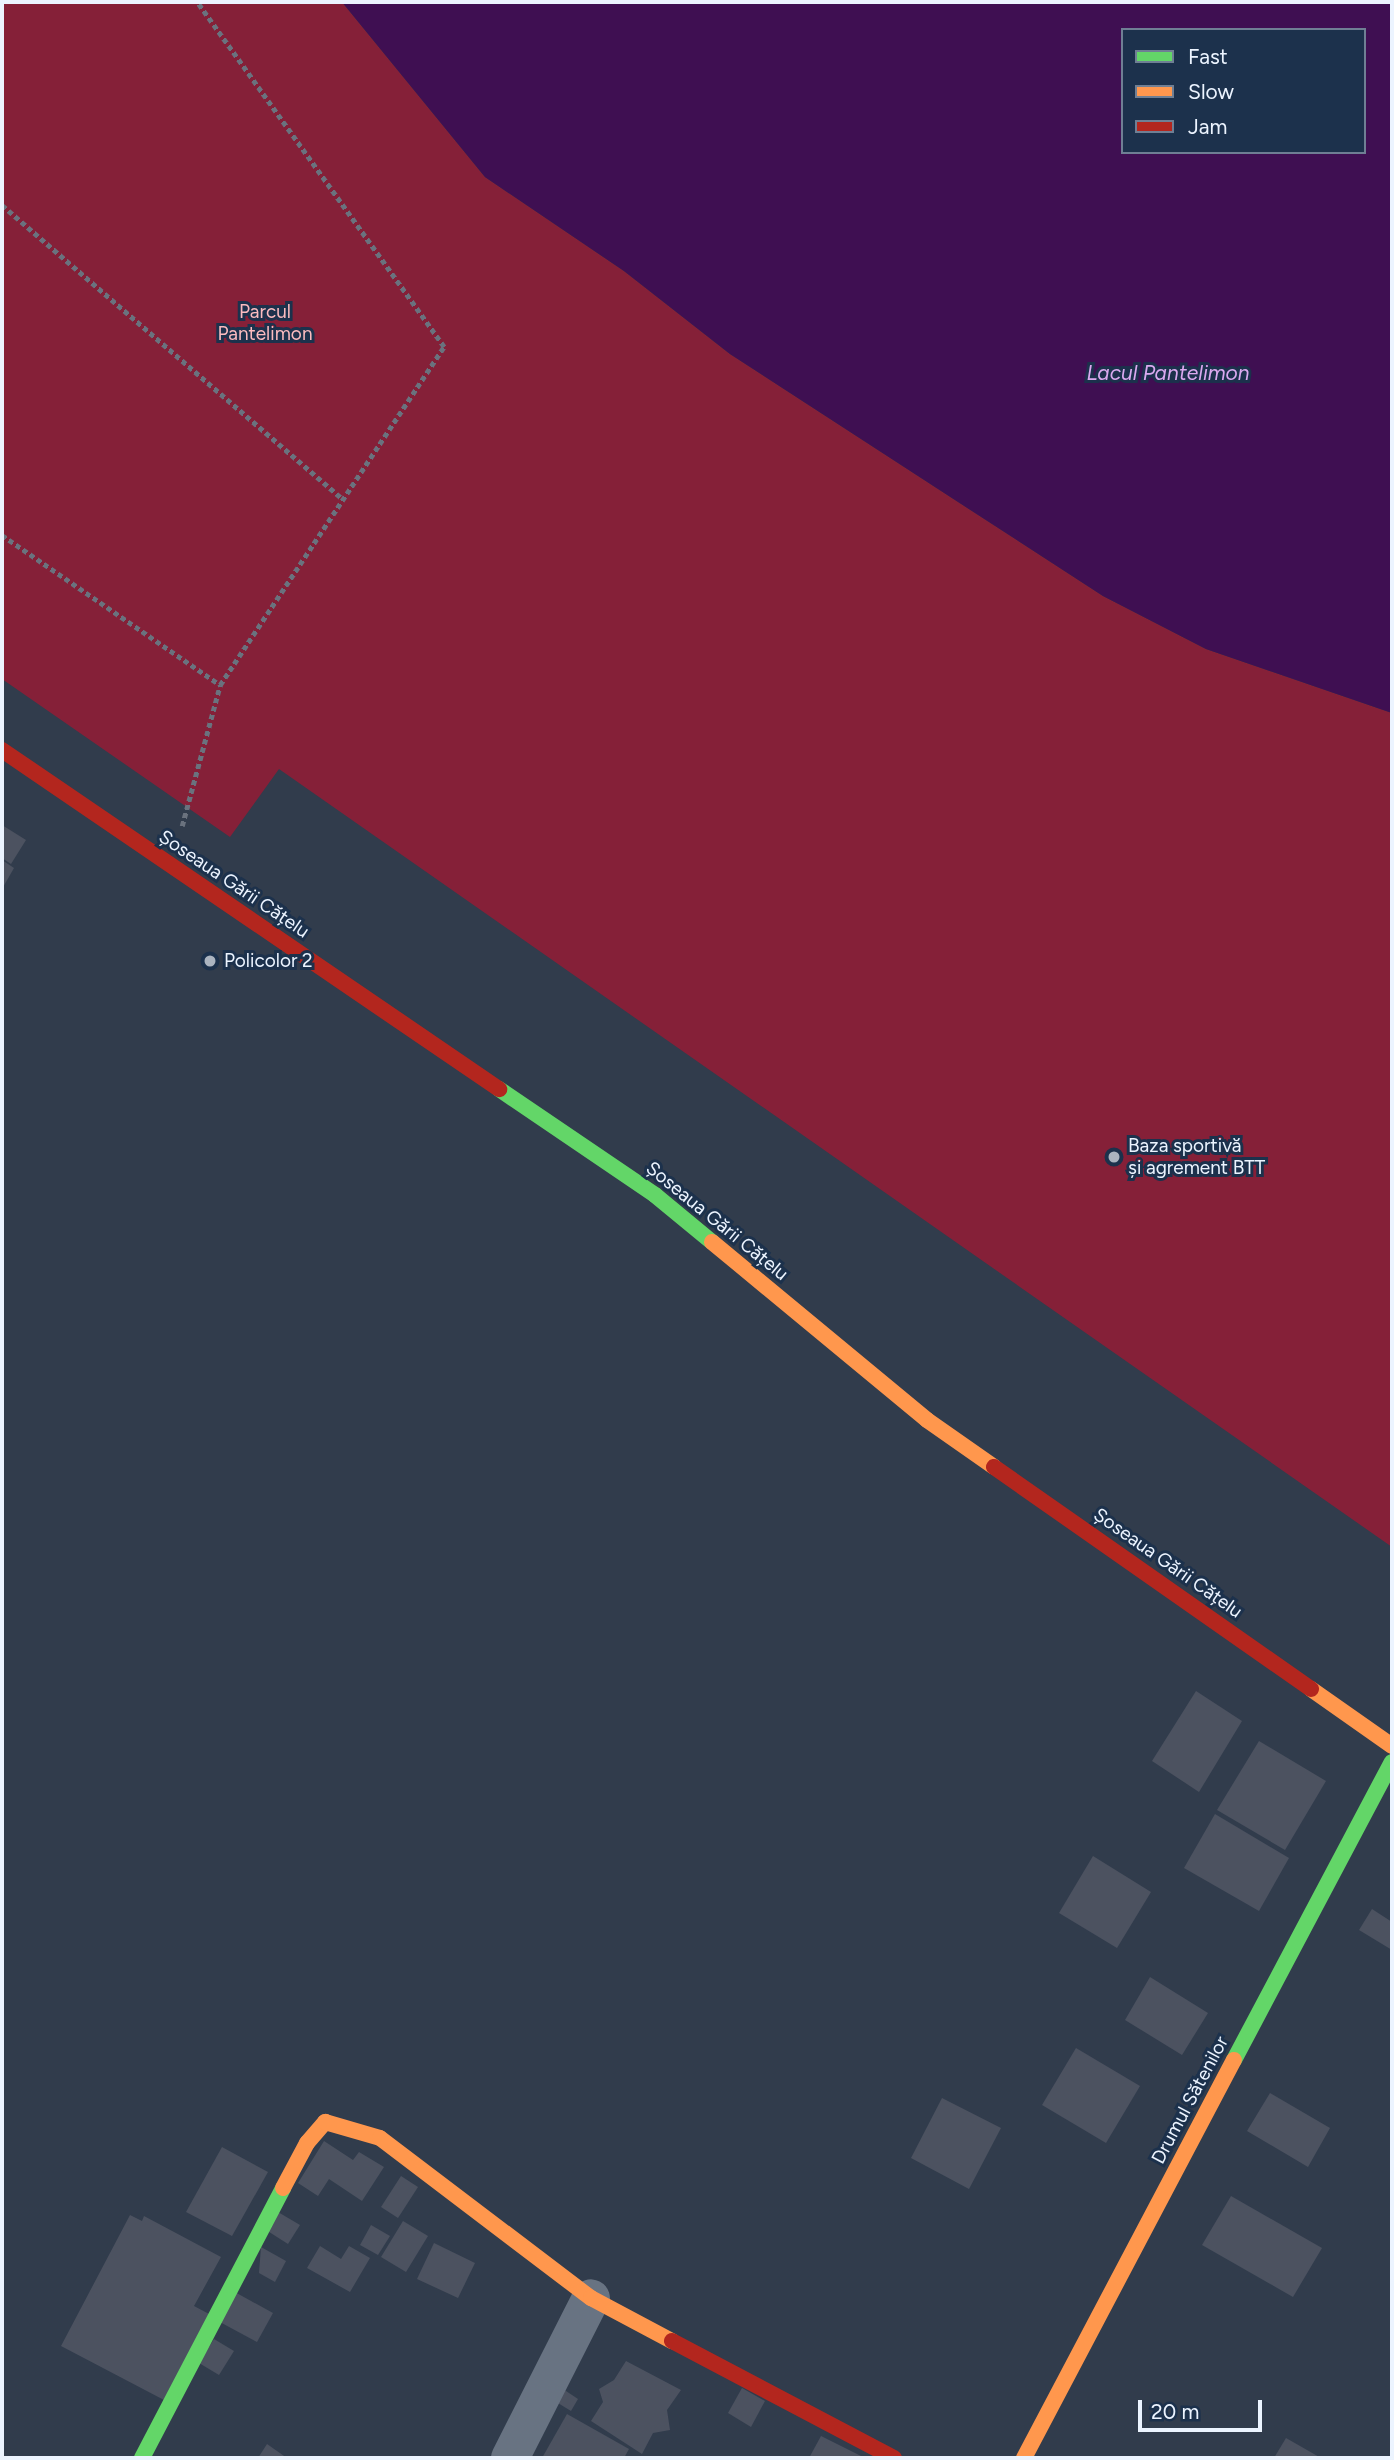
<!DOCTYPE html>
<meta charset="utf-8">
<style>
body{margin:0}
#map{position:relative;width:1394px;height:2460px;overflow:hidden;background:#313c4c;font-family:Figtree,sans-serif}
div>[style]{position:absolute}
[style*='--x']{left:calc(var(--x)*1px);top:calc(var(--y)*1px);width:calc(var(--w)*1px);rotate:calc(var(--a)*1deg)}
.green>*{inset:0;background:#852038}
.water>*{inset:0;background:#3f0f52}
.building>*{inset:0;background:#4c5260}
.path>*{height:4.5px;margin-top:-2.25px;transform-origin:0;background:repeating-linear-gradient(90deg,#6a727e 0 5px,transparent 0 8.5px)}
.street>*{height:38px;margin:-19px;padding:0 19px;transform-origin:19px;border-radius:19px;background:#687382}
.fast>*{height:16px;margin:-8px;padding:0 8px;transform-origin:8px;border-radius:8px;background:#63d668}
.slow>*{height:16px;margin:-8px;padding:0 8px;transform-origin:8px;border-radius:8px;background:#ff974d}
.jam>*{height:16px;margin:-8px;padding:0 8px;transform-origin:8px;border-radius:8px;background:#b3261e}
.dots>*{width:19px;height:19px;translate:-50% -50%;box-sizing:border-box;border:4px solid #1c314c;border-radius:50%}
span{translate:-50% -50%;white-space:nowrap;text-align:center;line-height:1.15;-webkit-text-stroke:6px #1c314c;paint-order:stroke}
.park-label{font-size:19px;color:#fbbbbf}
.street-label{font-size:19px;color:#ecf4ff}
.poi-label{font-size:19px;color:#ecf4ff}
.left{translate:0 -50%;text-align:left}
.water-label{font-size:21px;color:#dba9f0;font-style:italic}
.frame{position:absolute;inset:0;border:4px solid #ecf4ff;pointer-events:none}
.legend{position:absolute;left:1121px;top:28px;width:245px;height:126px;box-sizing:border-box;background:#1c314c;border:2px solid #6f7f94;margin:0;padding:9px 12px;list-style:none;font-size:21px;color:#ecf4ff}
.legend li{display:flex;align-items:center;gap:14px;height:35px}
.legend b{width:35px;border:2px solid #6f7f94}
.scale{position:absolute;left:1138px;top:2400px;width:124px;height:32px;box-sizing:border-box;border:4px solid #ecf4ff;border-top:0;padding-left:9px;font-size:21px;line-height:24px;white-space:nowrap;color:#ecf4ff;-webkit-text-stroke:5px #1c314c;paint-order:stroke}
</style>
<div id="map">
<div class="green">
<div style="clip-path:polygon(2px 2px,342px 2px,485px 177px,624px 271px,730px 354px,1103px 596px,1206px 649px,1392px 713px,1392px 1547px,279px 769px,230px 837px,2px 679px)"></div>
</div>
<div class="water">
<div style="clip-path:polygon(evenodd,342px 2px,1392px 2px,1392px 713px,1206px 649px,1103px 596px,730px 354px,624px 271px,485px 177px,342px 2px,1123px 30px,1364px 30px,1364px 152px,1123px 152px,1123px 30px)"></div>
</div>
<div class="building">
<div style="clip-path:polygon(2px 825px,26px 840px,11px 864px,2px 858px)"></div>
<div style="clip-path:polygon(2px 860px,14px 868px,2px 889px)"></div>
<div style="clip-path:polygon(1196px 1691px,1242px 1721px,1199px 1792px,1152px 1761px)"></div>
<div style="clip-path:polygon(1259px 1741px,1326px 1781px,1285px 1850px,1217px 1810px)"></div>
<div style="clip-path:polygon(1215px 1814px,1289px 1858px,1259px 1911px,1184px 1868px)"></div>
<div style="clip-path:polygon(1093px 1856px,1151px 1892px,1117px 1948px,1059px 1913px)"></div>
<div style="clip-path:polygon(1372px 1909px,1392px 1922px,1392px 1950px,1359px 1930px)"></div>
<div style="clip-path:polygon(1150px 1977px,1208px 2013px,1182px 2055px,1125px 2020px)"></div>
<div style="clip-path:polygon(1076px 2048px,1140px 2086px,1106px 2143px,1042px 2105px)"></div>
<div style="clip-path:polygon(1270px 2093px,1330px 2128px,1308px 2167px,1247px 2131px)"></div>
<div style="clip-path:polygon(942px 2098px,1001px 2128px,969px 2189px,911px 2158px)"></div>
<div style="clip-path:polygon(324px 2141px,353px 2160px,359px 2152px,384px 2167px,362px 2201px,329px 2179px,318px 2196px,298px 2183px)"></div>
<div style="clip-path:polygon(222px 2147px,268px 2172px,232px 2236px,186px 2212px)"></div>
<div style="clip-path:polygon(401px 2176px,418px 2187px,398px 2218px,381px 2207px)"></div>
<div style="clip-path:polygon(1231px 2196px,1322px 2248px,1293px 2297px,1202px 2245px)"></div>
<div style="clip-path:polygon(278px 2212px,300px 2225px,288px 2244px,266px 2230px)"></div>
<div style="clip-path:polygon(130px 2215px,142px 2221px,144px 2216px,221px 2257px,194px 2306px,211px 2315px,164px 2400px,61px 2346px)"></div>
<div style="clip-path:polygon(403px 2221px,428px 2236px,406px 2272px,381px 2257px)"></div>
<div style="clip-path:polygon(371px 2225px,390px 2236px,378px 2255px,360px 2245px)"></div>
<div style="clip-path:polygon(434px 2243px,475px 2263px,458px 2298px,417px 2279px)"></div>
<div style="clip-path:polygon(320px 2246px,341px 2259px,349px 2246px,370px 2258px,350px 2292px,307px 2268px)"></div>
<div style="clip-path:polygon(261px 2247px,286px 2261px,275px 2282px,259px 2273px)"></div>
<div style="clip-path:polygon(233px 2291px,273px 2313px,257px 2342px,218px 2321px)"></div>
<div style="clip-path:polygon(214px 2339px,234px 2351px,219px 2375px,199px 2363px)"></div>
<div style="clip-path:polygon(626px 2361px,681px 2390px,667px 2410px,670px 2430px,653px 2433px,642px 2454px,591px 2421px,603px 2402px,599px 2389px,614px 2380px)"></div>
<div style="clip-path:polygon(560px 2387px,578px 2399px,571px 2411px,553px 2400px)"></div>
<div style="clip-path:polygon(742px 2388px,765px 2401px,751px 2427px,728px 2413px)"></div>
<div style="clip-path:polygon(567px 2414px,629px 2449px,624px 2458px,542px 2458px)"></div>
<div style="clip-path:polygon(821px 2436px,865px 2458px,809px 2458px)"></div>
<div style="clip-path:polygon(1286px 2438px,1321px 2458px,1274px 2458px)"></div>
<div style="clip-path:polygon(267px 2444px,287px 2458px,258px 2458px)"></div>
</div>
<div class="path">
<div style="--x:2;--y:205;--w:450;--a:40.8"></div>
<div style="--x:2;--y:535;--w:265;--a:34.5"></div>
<div style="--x:182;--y:826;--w:146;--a:-74.9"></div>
<div style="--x:220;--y:685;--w:405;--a:-56.5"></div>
<div style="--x:444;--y:347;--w:424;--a:-125.6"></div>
</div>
<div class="street">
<div style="--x:510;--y:2458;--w:179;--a:-63.1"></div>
</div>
<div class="fast">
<div style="--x:499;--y:1089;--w:189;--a:34.2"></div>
<div style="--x:655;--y:1195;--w:74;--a:39.5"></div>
<div style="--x:1234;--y:2060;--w:337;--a:-62.1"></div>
<div style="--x:142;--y:2458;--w:305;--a:-62.4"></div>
</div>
<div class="slow">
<div style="--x:712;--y:1242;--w:279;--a:39.6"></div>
<div style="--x:927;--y:1420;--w:82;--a:35"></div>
<div style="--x:1311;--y:1689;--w:99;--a:35.1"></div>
<div style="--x:283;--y:2188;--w:51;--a:-61.9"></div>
<div style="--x:307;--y:2143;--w:28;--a:-49"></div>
<div style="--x:325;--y:2122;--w:57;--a:16.2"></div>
<div style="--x:380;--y:2138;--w:265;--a:37.2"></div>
<div style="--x:591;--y:2298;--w:92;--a:28"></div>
<div style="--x:1024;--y:2458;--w:450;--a:-62.2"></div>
</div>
<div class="jam">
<div style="--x:2;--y:750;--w:602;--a:34.3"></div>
<div style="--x:994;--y:1467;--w:387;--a:35"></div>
<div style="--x:672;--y:2341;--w:251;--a:27.8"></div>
</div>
<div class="dots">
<div style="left:210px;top:961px;background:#abb4c0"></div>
<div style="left:1114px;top:1157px;background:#abb4c0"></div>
</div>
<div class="park-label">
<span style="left:265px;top:323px">Parcul<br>Pantelimon</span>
</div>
<div class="street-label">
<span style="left:234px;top:884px;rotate:34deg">Șoseaua Gării Cățelu</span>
<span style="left:717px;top:1221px;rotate:39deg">Șoseaua Gării Cățelu</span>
<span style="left:1168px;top:1563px;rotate:35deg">Șoseaua Gării Cățelu</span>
<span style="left:1190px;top:2100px;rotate:-62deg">Drumul Sătenilor</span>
</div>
<div class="poi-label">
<span class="left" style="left:224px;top:961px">Policolor 2</span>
<span class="left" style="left:1128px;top:1157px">Baza sportivă<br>și agrement BTT</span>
</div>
<div class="water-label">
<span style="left:1168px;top:373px">Lacul Pantelimon</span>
</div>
<div class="frame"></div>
<ul class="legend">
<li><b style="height:9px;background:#63d668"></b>Fast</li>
<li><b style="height:9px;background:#ff974d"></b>Slow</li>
<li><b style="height:9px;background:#b3261e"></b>Jam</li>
</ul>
<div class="scale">20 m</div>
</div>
